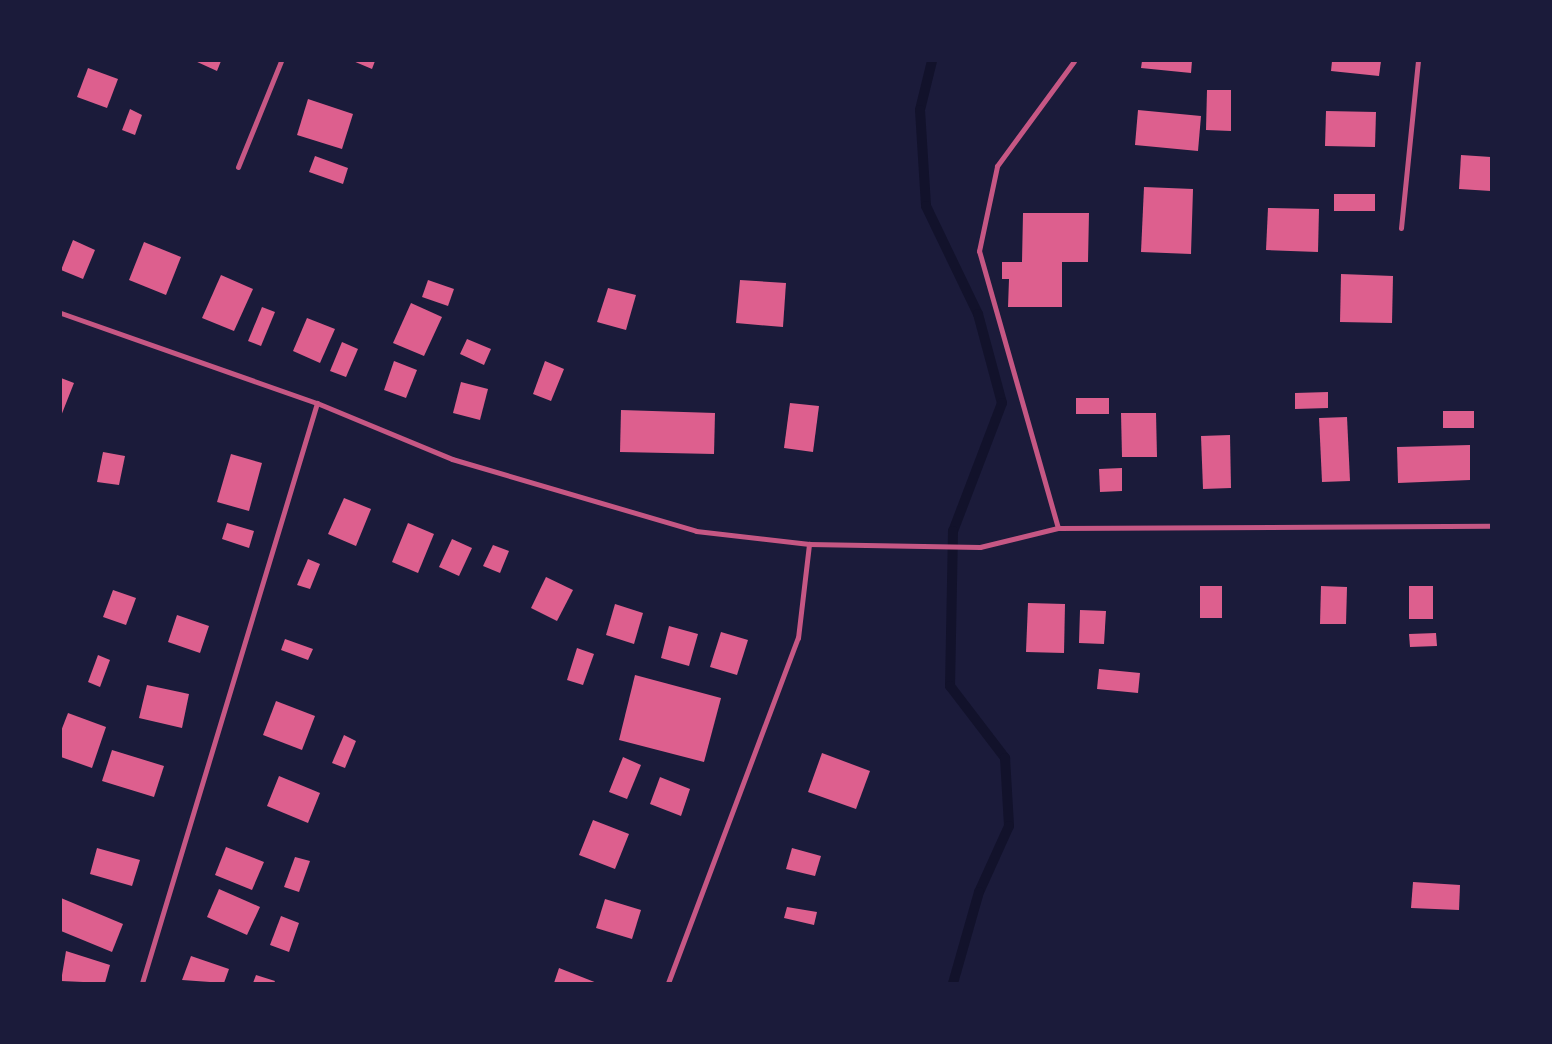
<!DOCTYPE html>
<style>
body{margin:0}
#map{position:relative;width:1552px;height:1044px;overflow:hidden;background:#1b1b3a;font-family:"PT Sans Narrow",sans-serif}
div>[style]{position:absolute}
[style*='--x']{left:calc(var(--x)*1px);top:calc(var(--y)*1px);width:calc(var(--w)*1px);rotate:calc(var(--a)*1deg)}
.stream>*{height:10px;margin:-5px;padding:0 5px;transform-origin:5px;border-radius:5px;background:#12122b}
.building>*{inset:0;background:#dd5f8e}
.minor>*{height:5px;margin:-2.5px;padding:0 2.5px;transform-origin:2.5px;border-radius:2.5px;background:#c65784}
span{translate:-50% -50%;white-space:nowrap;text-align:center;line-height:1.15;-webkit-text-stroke:5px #1b1b3a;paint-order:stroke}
.frame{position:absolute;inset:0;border:62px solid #1b1b3a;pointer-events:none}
</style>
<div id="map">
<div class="stream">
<div style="--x:932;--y:61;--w:50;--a:103.8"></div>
<div style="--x:920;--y:110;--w:96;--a:86.4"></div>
<div style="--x:926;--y:206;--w:120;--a:64.3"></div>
<div style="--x:978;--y:314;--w:92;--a:74.9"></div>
<div style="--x:1002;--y:403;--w:137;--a:110.9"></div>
<div style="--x:953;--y:531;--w:155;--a:91.1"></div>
<div style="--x:950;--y:686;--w:91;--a:52.6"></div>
<div style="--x:1005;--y:758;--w:68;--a:86.6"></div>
<div style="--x:1009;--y:826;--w:72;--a:114.4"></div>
<div style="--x:979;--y:892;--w:95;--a:105.9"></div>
</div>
<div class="building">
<div style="clip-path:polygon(195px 61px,221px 61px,217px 71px)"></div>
<div style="clip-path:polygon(353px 61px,375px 61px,372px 69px)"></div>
<div style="clip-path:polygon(1142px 61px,1192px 61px,1191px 73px,1141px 68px)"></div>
<div style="clip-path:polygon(1332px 61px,1381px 61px,1379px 76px,1331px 71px)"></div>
<div style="clip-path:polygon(88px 68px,118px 79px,107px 108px,77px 97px)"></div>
<div style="clip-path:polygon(1207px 90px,1231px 90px,1231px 131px,1206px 130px)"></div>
<div style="clip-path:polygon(308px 99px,353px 114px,342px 149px,297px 135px)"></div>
<div style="clip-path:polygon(130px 109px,142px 115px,135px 135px,122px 130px)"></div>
<div style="clip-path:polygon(1138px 110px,1201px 116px,1198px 151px,1135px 145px)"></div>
<div style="clip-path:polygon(1326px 111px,1376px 112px,1375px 147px,1325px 146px)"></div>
<div style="clip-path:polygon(1461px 155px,1491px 157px,1491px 191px,1459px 189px)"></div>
<div style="clip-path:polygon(315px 156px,348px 168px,343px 184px,309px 172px)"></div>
<div style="clip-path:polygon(1144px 187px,1193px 189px,1191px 254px,1141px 252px)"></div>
<div style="clip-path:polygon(1334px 194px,1375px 194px,1375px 211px,1334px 211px)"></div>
<div style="clip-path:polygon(1268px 208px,1319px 209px,1318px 252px,1266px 250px)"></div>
<div style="clip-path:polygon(1023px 213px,1089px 213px,1088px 262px,1062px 262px,1062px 307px,1008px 307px,1009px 279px,1002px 279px,1002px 262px,1022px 262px)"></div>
<div style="clip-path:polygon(73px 240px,95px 250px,83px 279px,61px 270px)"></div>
<div style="clip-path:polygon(144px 242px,181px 257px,166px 295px,129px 280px)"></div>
<div style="clip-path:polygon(1341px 274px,1393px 276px,1392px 323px,1340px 322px)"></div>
<div style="clip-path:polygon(221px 275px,253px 289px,234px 331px,202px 318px)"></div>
<div style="clip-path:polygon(428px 280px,454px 289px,448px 306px,422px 297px)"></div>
<div style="clip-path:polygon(740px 280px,786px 283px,783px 327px,736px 323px)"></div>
<div style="clip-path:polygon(608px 288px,636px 295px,626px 330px,597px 322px)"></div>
<div style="clip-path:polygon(411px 303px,442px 317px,424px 356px,393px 343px)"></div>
<div style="clip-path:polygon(262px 307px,275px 312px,261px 346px,248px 341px)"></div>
<div style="clip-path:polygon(307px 318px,335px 329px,320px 363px,293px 351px)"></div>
<div style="clip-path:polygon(467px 339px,491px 349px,484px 365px,460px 354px)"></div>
<div style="clip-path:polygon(342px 342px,358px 349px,346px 377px,330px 371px)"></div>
<div style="clip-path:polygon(394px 361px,417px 370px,406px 398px,384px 390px)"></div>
<div style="clip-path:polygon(545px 361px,564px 369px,551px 401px,533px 394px)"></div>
<div style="clip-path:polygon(61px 378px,74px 383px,61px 416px)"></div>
<div style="clip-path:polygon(461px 382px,488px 389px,480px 420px,453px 413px)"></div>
<div style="clip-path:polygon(1328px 392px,1328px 408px,1295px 409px,1295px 393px)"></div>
<div style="clip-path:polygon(1076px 398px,1109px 398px,1109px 414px,1076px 414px)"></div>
<div style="clip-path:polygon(790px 403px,819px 406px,813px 452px,784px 448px)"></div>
<div style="clip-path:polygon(621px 410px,715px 413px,714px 454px,620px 452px)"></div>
<div style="clip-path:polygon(1443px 411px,1474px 411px,1474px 428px,1443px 428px)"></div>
<div style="clip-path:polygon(1121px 413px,1156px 413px,1157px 457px,1122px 457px)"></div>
<div style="clip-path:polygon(1347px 417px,1350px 481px,1322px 482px,1319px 418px)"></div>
<div style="clip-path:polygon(1230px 435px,1231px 488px,1203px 489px,1201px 436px)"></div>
<div style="clip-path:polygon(1470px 445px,1470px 480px,1398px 483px,1397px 447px)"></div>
<div style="clip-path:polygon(103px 452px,125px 456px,119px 485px,97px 482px)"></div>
<div style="clip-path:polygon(231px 454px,262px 463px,249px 511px,217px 502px)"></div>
<div style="clip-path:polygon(1122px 468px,1122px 491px,1100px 492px,1099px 469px)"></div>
<div style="clip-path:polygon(344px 498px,371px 509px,356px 546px,328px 534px)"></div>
<div style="clip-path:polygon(227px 523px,254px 531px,249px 548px,222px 539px)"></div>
<div style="clip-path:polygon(408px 523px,434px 534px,418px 573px,392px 562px)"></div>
<div style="clip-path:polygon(452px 539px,472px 548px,459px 576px,439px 567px)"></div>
<div style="clip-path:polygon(493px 545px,509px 551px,500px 573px,483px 566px)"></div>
<div style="clip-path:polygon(308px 559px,320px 564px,310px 589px,297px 585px)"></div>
<div style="clip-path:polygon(546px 577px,573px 590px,557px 621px,531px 608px)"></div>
<div style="clip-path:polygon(1200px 586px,1222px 586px,1222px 618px,1200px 618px)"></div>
<div style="clip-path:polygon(1321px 586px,1347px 587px,1346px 624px,1320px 624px)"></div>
<div style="clip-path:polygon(1409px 586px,1433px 586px,1433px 619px,1409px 619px)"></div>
<div style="clip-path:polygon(113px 590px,136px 598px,126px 625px,103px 617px)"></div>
<div style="clip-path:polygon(1028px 603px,1065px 604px,1064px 653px,1026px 652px)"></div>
<div style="clip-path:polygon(615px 604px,643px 613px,634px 644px,606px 635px)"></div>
<div style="clip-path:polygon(1080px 610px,1106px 611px,1104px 644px,1079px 643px)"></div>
<div style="clip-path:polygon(177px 615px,209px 626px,200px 653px,168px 642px)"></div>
<div style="clip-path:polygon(669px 626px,698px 634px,689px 666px,661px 658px)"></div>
<div style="clip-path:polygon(721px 632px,748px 640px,737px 675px,710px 667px)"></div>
<div style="clip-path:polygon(1436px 633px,1437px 646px,1410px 647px,1409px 634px)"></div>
<div style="clip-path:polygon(285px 639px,313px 649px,308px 660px,281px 650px)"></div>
<div style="clip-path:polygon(577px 648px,594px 654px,583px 685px,567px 680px)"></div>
<div style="clip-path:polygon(98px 655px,110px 660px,100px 687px,88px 682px)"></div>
<div style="clip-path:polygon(1099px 669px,1140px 673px,1138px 693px,1097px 689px)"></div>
<div style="clip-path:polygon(635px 675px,721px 698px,704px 762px,619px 740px)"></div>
<div style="clip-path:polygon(147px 685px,189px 694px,182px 728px,139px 718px)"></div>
<div style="clip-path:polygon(276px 701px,315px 716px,302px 750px,263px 735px)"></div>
<div style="clip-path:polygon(68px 713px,106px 727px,92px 768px,61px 757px,61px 731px)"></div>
<div style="clip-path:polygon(344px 735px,356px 741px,345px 768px,332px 763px)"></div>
<div style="clip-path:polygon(112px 750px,164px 766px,154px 797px,102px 781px)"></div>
<div style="clip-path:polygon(822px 753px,870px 771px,856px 809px,808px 792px)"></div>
<div style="clip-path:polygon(623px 757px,641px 765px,627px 799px,609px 792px)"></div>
<div style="clip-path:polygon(279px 776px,320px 793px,308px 823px,267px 806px)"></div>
<div style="clip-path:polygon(660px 777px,690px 789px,681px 816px,650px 804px)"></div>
<div style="clip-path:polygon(593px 820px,629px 834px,615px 869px,579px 855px)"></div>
<div style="clip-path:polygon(226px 847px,264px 862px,252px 890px,215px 875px)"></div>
<div style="clip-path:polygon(97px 848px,140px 860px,132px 886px,90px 874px)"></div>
<div style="clip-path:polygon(792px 848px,821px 856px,815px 876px,786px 869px)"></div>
<div style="clip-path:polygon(295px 857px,310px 861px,299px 892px,284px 887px)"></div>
<div style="clip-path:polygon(1413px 882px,1460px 885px,1459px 910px,1411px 908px)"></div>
<div style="clip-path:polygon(219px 889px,260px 907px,247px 935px,207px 917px)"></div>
<div style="clip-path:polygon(61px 898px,123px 924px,112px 952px,61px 931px)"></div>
<div style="clip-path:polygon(605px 899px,641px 910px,632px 939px,596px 928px)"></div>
<div style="clip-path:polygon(787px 907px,817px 912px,814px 925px,784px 918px)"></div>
<div style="clip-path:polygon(281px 916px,299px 923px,289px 952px,270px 945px)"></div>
<div style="clip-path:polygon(66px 951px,110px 965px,105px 983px,61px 981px)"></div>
<div style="clip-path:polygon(191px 956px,229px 969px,224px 983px,182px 980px)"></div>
<div style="clip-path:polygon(559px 968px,597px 983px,554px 983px)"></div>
<div style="clip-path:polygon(256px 975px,275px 981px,274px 983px,253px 983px)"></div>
</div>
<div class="minor">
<div style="--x:238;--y:167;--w:114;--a:-67.9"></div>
<div style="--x:1401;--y:228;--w:168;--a:-84.2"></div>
<div style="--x:61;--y:313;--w:271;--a:19.4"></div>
<div style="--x:317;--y:403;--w:146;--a:22.5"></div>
<div style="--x:452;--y:459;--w:254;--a:16.4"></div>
<div style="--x:696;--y:531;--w:114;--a:6.6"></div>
<div style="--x:809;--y:544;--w:171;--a:1"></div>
<div style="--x:980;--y:547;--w:80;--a:-13.7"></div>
<div style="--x:1058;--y:528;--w:433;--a:-0.3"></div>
<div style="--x:1058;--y:528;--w:288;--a:-105.9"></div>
<div style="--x:979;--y:251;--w:87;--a:-78"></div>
<div style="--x:997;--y:166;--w:130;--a:-53.7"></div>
<div style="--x:142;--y:983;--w:606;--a:-73.21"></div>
<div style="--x:668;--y:983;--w:369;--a:-69.4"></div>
<div style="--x:798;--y:638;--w:95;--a:-83.3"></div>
</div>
<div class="frame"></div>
</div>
